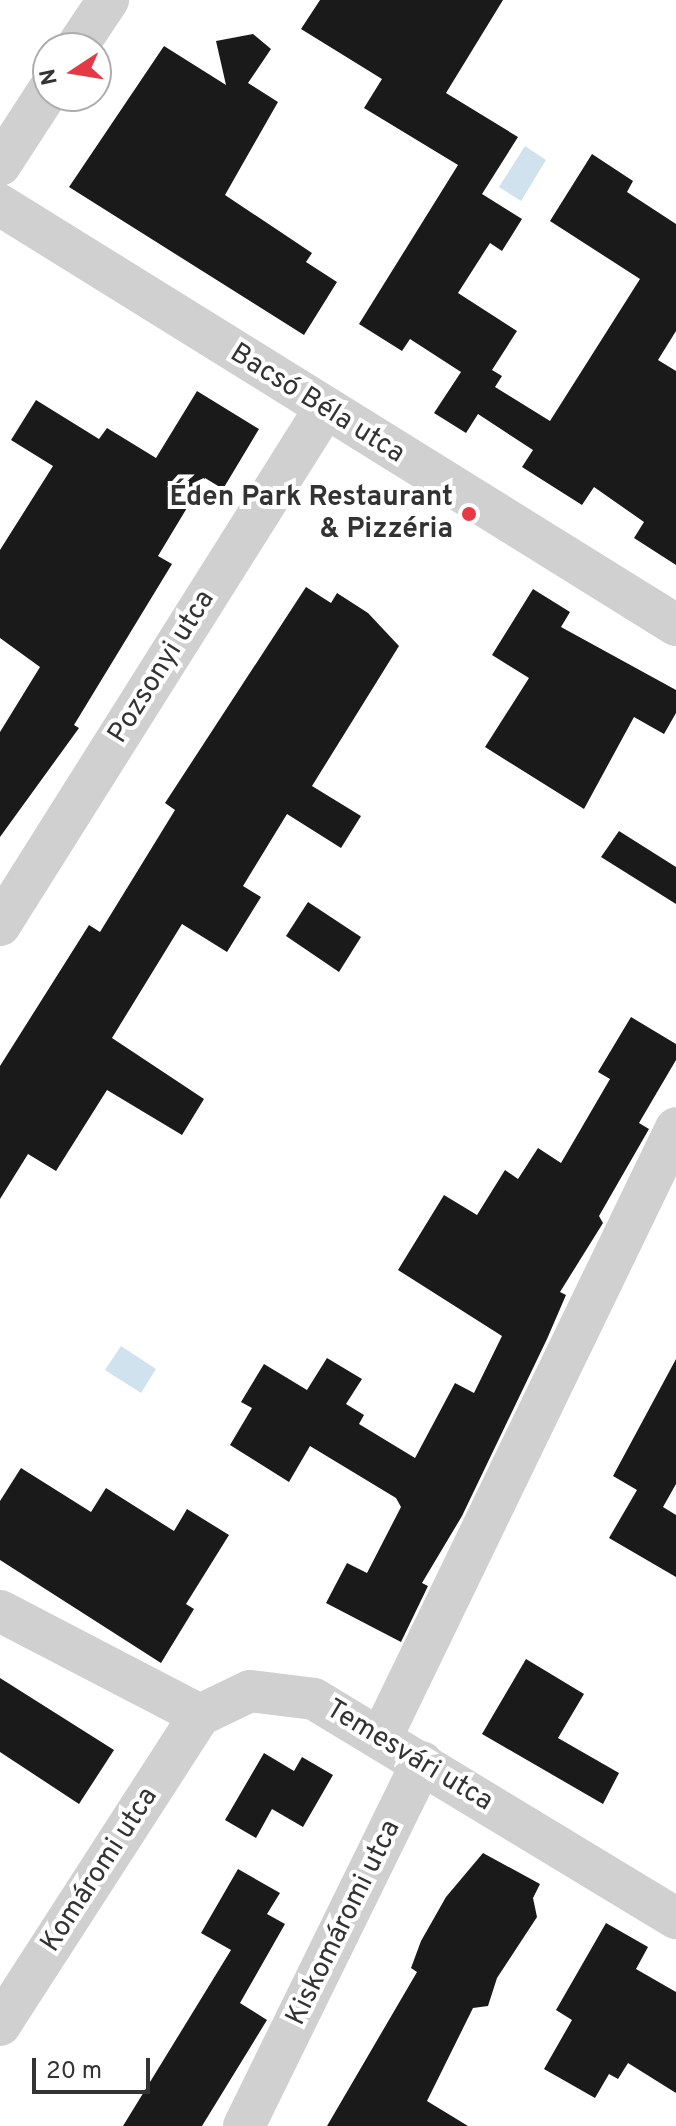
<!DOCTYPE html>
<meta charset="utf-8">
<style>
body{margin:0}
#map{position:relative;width:676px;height:2126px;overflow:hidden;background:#fff;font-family:Overpass,sans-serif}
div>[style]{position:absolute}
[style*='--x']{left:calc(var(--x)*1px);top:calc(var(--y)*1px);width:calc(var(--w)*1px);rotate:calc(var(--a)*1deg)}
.water>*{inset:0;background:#cfe2ee}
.building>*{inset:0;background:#1a1a1a}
.minor>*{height:42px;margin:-21px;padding:0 21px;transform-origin:21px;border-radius:21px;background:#d0d0d0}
.dots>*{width:22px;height:22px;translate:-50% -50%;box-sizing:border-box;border:4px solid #fff;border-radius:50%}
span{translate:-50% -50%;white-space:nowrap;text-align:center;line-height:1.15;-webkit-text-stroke:8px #fff;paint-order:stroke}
.street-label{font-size:28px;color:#333}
.poi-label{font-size:28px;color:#333;font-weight:700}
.right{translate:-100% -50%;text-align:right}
.north{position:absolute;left:32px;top:32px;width:80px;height:80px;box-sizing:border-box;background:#fff;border:2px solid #adadad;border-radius:50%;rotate:258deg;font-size:22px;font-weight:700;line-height:32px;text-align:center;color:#333}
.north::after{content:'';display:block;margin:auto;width:28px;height:36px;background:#e63946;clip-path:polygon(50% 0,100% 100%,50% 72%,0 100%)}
.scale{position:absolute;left:32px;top:2058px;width:118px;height:36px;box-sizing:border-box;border:4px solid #333;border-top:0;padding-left:10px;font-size:24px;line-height:28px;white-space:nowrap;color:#333;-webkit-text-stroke:6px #fff;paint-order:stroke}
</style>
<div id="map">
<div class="water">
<div style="clip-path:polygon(525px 146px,546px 160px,521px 201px,499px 187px)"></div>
<div style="clip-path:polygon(121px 1346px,156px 1369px,141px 1393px,105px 1370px)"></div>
</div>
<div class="building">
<div style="clip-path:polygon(320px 0,503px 0,446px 93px,518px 137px,482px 194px,522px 219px,502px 251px,490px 243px,458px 293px,517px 331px,492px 370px,502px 376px,495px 387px,550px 421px,640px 279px,550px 221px,592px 154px,633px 181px,627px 192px,676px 224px,676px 331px,658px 360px,676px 371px,676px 565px,634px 538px,644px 522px,594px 487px,582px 505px,522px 467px,533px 450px,478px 414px,466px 433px,434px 413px,461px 372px,410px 339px,402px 351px,359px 324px,458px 165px,364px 108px,382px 79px,301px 29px)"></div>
<div style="clip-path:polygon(253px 34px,271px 49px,248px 83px,278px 102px,225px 195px,312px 253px,306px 262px,337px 282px,304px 335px,69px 187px,164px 46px,226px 85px,216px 41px)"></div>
<div style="clip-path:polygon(197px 391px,259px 429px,223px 489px,205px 478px,158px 556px,172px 564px,74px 725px,79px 728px,0 837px,0 732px,40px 667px,0 638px,0 550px,53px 466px,11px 440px,36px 400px,99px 439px,107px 428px,156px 458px)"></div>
<div style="clip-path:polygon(306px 587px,331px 603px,337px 593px,368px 613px,399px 646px,312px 786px,361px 816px,341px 848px,287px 814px,243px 886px,261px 897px,227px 952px,182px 924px,112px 1038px,204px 1099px,182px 1135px,107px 1090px,56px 1171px,28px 1154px,0 1199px,0 1066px,89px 925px,100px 932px,175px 810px,165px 803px)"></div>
<div style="clip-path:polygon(533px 589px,570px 612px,561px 627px,676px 690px,676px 713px,664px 734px,634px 717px,584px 809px,485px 747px,529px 678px,492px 655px)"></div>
<div style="clip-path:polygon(619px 831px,676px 867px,676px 904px,601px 857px)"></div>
<div style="clip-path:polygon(308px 902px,361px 937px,339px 972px,286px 936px)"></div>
<div style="clip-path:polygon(631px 1017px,676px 1044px,676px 1060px,639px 1123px,649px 1129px,599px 1216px,603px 1223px,560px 1292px,566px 1295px,547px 1339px,462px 1516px,422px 1583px,428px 1586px,401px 1642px,326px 1603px,347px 1563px,367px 1573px,401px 1507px,396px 1498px,310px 1446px,289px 1482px,230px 1445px,252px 1408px,241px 1402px,264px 1364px,307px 1390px,327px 1358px,362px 1379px,346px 1404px,364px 1415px,359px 1424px,415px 1458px,455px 1383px,474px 1393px,502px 1336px,398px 1270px,444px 1195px,477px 1215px,505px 1170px,518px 1179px,538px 1148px,561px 1163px,610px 1079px,598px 1072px)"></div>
<div style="clip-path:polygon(676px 1359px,676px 1484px,663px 1507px,676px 1515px,676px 1577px,609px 1538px,637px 1490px,613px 1476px)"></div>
<div style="clip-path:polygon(21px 1468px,91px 1512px,106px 1488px,174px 1531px,187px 1509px,229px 1535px,186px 1604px,194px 1609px,161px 1663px,0 1560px,0 1501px)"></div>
<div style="clip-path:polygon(526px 1659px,584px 1694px,558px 1738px,619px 1773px,603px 1804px,482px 1734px)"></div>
<div style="clip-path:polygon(0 1678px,114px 1750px,79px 1804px,0 1752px)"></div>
<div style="clip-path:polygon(264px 1753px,294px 1771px,302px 1757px,333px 1775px,303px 1827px,272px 1809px,256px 1838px,225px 1820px)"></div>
<div style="clip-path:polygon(483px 1853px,540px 1884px,533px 1898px,537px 1917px,497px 1978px,488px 2006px,473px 2008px,427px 2101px,468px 2126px,327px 2126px,417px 1972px,411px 1968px,421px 1941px,446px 1897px)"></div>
<div style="clip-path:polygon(238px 1869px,280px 1893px,267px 1914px,285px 1924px,240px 2003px,267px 2020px,202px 2126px,123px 2126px,231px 1950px,201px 1933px)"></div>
<div style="clip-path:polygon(606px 1923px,648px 1947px,636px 1969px,676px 1992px,676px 2093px,628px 2063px,618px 2079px,609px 2074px,595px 2098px,544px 2069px,572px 2020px,556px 2010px)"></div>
</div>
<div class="minor">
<div style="--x:76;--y:48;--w:58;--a:-56.3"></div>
<div style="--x:0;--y:165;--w:88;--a:-57"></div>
<div style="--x:0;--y:205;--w:796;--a:31.85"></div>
<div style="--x:0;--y:925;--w:608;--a:-57.82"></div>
<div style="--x:0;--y:1611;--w:225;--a:27.5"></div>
<div style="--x:200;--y:1715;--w:55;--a:-25.6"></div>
<div style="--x:250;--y:1691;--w:64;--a:7.1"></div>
<div style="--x:314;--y:1699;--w:423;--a:31.2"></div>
<div style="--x:382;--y:1736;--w:675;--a:-64.19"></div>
<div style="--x:0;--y:2025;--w:369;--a:-57.2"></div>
<div style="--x:244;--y:2126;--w:405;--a:-63.9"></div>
</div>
<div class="dots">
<div style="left:469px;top:514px;background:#e63946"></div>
</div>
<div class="street-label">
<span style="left:317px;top:404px;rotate:32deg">Bacsó Béla utca</span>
<span style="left:162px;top:667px;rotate:-58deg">Pozsonyi utca</span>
<span style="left:409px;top:1756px;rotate:31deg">Temesvári utca</span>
<span style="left:100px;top:1870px;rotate:-57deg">Komáromi utca</span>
<span style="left:344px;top:1923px;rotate:-64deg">Kiskomáromi utca</span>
</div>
<div class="poi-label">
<span class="right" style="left:453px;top:514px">Éden Park Restaurant<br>&amp; Pizzéria</span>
</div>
<div class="north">N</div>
<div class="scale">20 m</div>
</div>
